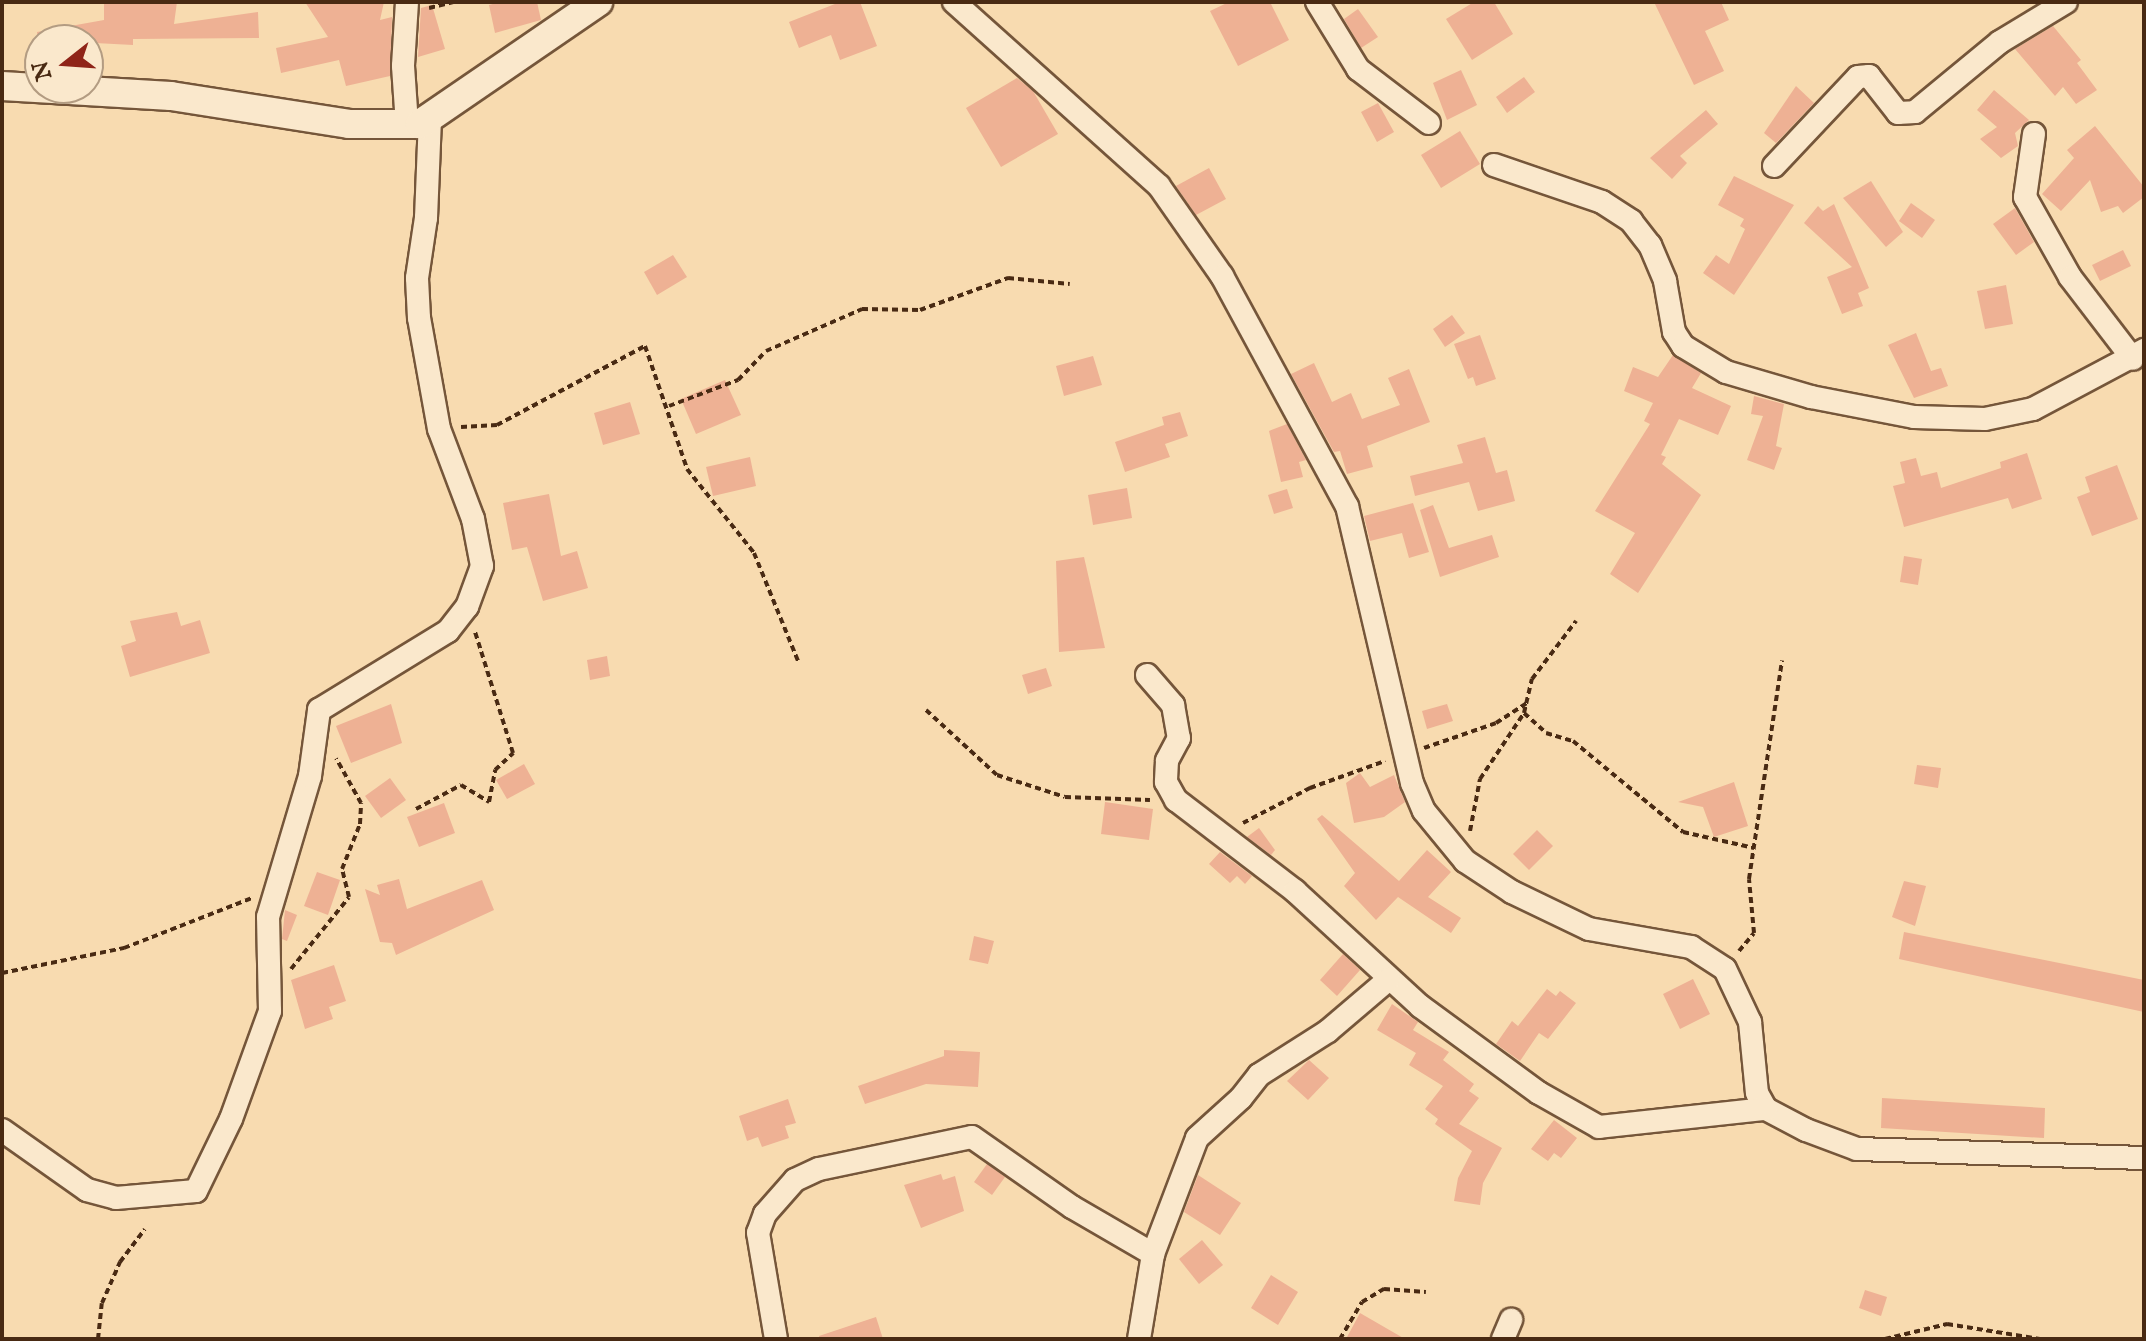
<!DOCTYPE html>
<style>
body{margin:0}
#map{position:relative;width:2146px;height:1341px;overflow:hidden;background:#f8dbb0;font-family:"IM FELL English",serif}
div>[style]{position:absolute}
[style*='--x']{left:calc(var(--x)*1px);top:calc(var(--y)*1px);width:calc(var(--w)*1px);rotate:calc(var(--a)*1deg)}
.building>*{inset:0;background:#eeb194}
.path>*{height:4px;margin-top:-2px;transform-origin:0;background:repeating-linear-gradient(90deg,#492a13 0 6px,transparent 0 10px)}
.roads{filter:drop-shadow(2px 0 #75563a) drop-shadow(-2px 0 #75563a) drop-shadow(0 2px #75563a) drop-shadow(0 -2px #75563a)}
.minor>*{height:22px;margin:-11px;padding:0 11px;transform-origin:11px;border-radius:11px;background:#fae8cc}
.tertiary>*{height:28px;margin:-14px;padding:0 14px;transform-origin:14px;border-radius:14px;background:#fae8cc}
span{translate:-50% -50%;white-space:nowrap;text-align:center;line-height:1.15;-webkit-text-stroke:8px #fae8cc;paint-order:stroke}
.frame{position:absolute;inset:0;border:4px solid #492a13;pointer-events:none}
.north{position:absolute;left:24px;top:24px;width:80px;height:80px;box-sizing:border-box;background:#fae8cc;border:2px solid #b39c82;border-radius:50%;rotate:253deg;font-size:22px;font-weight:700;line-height:32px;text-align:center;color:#492a13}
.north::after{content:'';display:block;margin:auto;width:28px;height:36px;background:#8f2418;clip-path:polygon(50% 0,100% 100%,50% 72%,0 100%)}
</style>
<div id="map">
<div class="building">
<div style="clip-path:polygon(104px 2px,177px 2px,174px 24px,258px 12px,259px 38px,133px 39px,133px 45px,38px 40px,37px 32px,104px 20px)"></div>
<div style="clip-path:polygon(305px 2px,384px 2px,380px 20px,392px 17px,390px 76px,346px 86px,339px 60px,281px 73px,276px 48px,328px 37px)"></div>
<div style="clip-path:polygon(500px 2px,537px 2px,541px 20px,495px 33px,489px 5px)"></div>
<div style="clip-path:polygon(840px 2px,860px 2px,877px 46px,840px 60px,831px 35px,799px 48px,789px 22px)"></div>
<div style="clip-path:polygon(1229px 2px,1270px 2px,1289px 40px,1238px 66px,1210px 11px)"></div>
<div style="clip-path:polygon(1474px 2px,1494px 2px,1513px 34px,1472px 60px,1446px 19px)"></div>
<div style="clip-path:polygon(1654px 2px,1721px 2px,1729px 20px,1705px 31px,1724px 71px,1694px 85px)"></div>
<div style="clip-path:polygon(432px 5px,445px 49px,418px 57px,421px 8px)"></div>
<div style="clip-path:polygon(1358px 9px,1378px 37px,1361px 48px,1344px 19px)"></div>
<div style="clip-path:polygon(2053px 26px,2081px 60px,2077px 63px,2097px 90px,2076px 104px,2063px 87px,2055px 96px,2015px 49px)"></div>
<div style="clip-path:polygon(1461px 70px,1477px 105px,1447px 120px,1433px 83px)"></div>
<div style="clip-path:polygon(1524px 77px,1535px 92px,1507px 113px,1496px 97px)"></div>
<div style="clip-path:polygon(1017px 78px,1033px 91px,1058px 134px,1001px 167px,966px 108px)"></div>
<div style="clip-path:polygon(1796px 86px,1814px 103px,1776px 143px,1764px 133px)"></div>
<div style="clip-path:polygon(1994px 90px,2029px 120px,2015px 133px,2018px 146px,2001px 158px,1980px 139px,1997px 127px,1977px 110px)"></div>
<div style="clip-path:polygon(1378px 103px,1394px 132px,1377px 142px,1361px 112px)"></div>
<div style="clip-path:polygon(1706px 110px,1718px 124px,1680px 156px,1687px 163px,1672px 179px,1650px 158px)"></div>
<div style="clip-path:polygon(2095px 126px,2144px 187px,2144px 197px,2123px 213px,2118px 206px,2101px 212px,2090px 180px,2061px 211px,2042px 194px,2074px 158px,2067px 150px)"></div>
<div style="clip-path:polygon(1460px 131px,1480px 164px,1441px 188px,1421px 155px)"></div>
<div style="clip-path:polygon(1209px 168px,1226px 199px,1196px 215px,1176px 186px)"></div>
<div style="clip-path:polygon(1734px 176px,1794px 205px,1734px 295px,1703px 273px,1716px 255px,1729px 264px,1745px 229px,1740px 226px,1744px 219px,1718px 205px)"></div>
<div style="clip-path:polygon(1871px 181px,1903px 232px,1886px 247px,1843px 198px)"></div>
<div style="clip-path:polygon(1911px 203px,1935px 220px,1922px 238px,1899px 221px)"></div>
<div style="clip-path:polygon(1834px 204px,1869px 288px,1858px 293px,1863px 306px,1842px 314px,1827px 277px,1852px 267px,1804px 223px,1818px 206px,1823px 211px)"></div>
<div style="clip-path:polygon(2015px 208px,2034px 242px,2016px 255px,1993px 224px)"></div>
<div style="clip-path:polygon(2123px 250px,2131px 266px,2100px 281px,2092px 265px)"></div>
<div style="clip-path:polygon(673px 255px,687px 277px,657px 295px,644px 272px)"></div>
<div style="clip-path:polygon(2006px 285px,2013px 324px,1985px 329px,1977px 291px)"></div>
<div style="clip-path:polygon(1452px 315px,1465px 333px,1445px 347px,1433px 329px)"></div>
<div style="clip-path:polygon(1916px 333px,1931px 371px,1941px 368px,1948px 386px,1914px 398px,1888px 345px)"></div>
<div style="clip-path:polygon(1480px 335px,1496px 379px,1476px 386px,1473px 377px,1468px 379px,1454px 344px)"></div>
<div style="clip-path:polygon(1673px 355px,1701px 373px,1692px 388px,1731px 406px,1718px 435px,1679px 419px,1661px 455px,1666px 457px,1662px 464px,1701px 495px,1638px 593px,1610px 574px,1635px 533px,1595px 511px,1650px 424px,1644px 421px,1653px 403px,1624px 391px,1633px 367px,1658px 377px)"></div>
<div style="clip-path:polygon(1093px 356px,1102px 385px,1064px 396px,1056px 366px)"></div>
<div style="clip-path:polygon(1314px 363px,1332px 402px,1351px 393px,1362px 419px,1400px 405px,1388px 378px,1409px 369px,1430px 422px,1367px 446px,1373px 467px,1347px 474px,1340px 451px,1334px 452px,1291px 374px)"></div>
<div style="clip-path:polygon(725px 380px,741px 415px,696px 434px,681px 399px)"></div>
<div style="clip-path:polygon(1754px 396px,1784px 404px,1776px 446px,1782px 448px,1774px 470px,1747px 460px,1763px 416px,1751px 414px)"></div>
<div style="clip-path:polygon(630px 402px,640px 434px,603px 445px,594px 413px)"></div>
<div style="clip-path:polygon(1180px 412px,1188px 436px,1165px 444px,1170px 457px,1125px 472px,1115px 442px,1164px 425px,1162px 417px)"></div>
<div style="clip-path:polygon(1287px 424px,1306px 460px,1299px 462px,1303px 477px,1281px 482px,1269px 431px)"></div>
<div style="clip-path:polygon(1485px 437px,1496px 473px,1507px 470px,1515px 501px,1478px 511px,1469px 482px,1415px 496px,1410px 476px,1463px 463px,1457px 445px)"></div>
<div style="clip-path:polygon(2027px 453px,2042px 499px,2012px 509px,2008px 498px,1904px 527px,1893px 486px,1905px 483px,1900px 462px,1916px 458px,1921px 476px,1937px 472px,1941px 488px,2001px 468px,2000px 462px)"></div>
<div style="clip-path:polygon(750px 457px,756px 486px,713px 496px,706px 467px)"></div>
<div style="clip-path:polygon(2117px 465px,2138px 519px,2092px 536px,2077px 497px,2090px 492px,2085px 477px)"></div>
<div style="clip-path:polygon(1127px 488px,1132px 518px,1093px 525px,1088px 495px)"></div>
<div style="clip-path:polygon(1287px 489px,1293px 508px,1274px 514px,1268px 495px)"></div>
<div style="clip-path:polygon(549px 494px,561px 556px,577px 551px,588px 588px,543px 601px,527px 547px,512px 550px,503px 503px)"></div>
<div style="clip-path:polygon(1413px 503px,1429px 552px,1409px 558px,1402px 533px,1370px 541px,1364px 516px)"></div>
<div style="clip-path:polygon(1433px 505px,1449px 548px,1492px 535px,1499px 557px,1440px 577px,1420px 510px)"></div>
<div style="clip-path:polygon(1904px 556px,1922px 559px,1918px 585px,1900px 582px)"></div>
<div style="clip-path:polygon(1084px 557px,1105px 648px,1059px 652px,1056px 561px)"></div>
<div style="clip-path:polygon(177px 612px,181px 626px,200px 620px,210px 653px,130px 677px,121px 646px,136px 641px,130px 621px)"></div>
<div style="clip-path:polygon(607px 656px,610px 676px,590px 680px,587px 660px)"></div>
<div style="clip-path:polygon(1046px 668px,1052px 686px,1028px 694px,1022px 675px)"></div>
<div style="clip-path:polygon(391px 704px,402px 743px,351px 763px,336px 726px)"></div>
<div style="clip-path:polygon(1447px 704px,1453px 721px,1427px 729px,1422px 711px)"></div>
<div style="clip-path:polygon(524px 764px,535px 784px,507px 799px,496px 780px)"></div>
<div style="clip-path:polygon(1917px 765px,1941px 768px,1938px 788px,1914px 784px)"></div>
<div style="clip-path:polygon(1360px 773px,1370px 787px,1394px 775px,1405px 802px,1384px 817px,1354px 823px,1346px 783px)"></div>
<div style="clip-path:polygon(390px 778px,406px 800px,381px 818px,365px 796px)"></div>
<div style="clip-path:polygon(1734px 782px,1748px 826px,1714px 837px,1703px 807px,1678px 802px)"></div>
<div style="clip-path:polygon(1105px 802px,1153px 809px,1149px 840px,1101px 834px)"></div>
<div style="clip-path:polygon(444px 803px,455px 833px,419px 847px,407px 817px)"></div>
<div style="clip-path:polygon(1322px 815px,1399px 881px,1427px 850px,1451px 872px,1428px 897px,1461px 918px,1451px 933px,1398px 897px,1376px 920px,1344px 886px,1355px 873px,1317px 819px)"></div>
<div style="clip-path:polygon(1259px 828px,1275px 850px,1271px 855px,1247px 837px)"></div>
<div style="clip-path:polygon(1537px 830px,1553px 846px,1529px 870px,1513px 854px)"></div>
<div style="clip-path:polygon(1220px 852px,1252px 876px,1245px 884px,1237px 876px,1230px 883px,1209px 864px)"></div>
<div style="clip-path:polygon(317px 872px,340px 880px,328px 915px,304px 906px)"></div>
<div style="clip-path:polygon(399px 879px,407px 909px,482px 880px,494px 910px,396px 955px,392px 943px,380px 942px,365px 889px,380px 895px,377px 885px)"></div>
<div style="clip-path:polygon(1904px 881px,1926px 886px,1915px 926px,1892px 917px)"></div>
<div style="clip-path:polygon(285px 910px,297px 915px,287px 941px,282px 939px)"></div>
<div style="clip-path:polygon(1904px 932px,2144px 980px,2144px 1012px,1899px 959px)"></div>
<div style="clip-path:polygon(974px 936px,994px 941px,988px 964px,969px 960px)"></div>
<div style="clip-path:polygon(1343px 954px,1360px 970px,1337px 996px,1320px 980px)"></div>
<div style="clip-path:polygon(334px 965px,346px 1001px,329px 1007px,333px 1019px,305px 1029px,291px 980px)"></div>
<div style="clip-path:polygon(1693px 979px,1710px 1014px,1680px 1029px,1663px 994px)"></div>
<div style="clip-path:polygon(1547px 989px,1556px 996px,1560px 991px,1576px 1003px,1548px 1039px,1539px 1033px,1520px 1061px,1496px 1044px,1512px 1021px,1518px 1026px)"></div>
<div style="clip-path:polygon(1392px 1004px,1418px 1022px,1413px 1030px,1449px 1052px,1443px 1060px,1474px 1084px,1469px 1091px,1479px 1098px,1459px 1124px,1502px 1148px,1483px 1183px,1480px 1205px,1454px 1201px,1458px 1178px,1472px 1151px,1435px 1124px,1438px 1119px,1425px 1109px,1443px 1086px,1409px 1065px,1416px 1053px,1377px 1030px)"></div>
<div style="clip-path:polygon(944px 1050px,980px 1052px,978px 1087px,926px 1084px,865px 1104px,858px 1086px,944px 1056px)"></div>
<div style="clip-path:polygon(1309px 1060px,1329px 1078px,1308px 1100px,1287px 1081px)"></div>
<div style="clip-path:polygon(1882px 1098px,2045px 1108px,2044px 1138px,1881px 1128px)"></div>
<div style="clip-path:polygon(788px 1099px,796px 1123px,785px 1126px,789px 1138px,762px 1147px,758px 1137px,747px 1141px,739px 1116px)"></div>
<div style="clip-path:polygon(1554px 1120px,1577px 1138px,1561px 1158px,1554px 1153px,1548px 1161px,1531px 1149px)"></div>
<div style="clip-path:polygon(987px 1164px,1005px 1177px,992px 1195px,974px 1182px)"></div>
<div style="clip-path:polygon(941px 1174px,943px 1180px,955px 1176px,964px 1211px,921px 1228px,904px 1185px)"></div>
<div style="clip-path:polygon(1198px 1175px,1241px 1203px,1220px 1235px,1184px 1212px)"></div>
<div style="clip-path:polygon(1202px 1240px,1223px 1265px,1199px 1284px,1179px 1259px)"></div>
<div style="clip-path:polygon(1271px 1275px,1298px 1292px,1278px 1325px,1251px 1308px)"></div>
<div style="clip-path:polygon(1865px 1290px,1887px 1297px,1881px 1316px,1859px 1308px)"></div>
<div style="clip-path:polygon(1360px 1313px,1405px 1339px,1346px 1339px)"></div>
<div style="clip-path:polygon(876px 1317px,883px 1339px,820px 1339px,819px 1336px)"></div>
</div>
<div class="path">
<div style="--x:429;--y:8;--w:25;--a:-14"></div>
<div style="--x:669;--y:406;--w:74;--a:-20.6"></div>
<div style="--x:738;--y:380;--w:40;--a:-46"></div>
<div style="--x:766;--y:351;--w:105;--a:-23.6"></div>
<div style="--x:862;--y:309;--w:58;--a:1"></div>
<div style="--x:920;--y:310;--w:94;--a:-20"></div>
<div style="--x:1008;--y:278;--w:62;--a:5.5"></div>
<div style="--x:461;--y:427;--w:36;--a:-3"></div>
<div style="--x:497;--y:425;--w:168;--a:-28.1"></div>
<div style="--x:645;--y:346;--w:130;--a:71.1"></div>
<div style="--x:687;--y:469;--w:107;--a:51.4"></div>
<div style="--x:754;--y:553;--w:119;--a:67.8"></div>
<div style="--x:926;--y:710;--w:96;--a:42.5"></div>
<div style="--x:997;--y:775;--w:71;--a:17.9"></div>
<div style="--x:1065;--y:797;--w:85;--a:2"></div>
<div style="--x:1524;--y:713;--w:30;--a:42"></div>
<div style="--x:1546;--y:733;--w:28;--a:17"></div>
<div style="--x:1573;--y:741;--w:143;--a:39.6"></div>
<div style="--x:1683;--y:832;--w:73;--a:12.7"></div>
<div style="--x:1424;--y:748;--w:76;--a:-19.1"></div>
<div style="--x:1496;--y:723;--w:37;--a:-33"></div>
<div style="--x:416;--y:809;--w:51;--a:-28.1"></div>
<div style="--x:461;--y:785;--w:33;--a:31"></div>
<div style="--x:489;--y:802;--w:33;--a:-79"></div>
<div style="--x:495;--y:770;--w:25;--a:-43"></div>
<div style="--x:513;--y:753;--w:127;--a:-107.4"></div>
<div style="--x:1243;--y:823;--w:76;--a:-27.6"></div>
<div style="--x:1310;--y:788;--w:80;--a:-19.8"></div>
<div style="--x:1470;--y:831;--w:53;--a:-79.1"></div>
<div style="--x:1480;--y:779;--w:79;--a:-56.3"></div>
<div style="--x:1524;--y:713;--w:35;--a:-77"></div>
<div style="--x:1532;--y:679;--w:73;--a:-52.8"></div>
<div style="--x:1739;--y:951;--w:23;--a:-50"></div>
<div style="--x:1754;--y:933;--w:54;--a:-95.3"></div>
<div style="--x:1749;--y:879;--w:221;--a:-81.4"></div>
<div style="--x:291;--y:969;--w:92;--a:-51.1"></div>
<div style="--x:349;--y:897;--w:29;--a:-104"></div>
<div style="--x:342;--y:869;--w:48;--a:-68.2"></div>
<div style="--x:360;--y:824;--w:21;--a:-87"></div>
<div style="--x:361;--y:803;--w:51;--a:-119.1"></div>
<div style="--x:2;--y:973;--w:125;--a:-11.6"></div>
<div style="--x:124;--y:948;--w:137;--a:-21.3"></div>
<div style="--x:98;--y:1339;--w:36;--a:-84"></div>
<div style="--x:102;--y:1303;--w:45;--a:-66.3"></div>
<div style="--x:120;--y:1262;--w:41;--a:-52.9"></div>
<div style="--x:1277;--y:1339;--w:5;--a:0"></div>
<div style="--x:1340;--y:1339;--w:43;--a:-59.3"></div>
<div style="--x:1362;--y:1302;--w:26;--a:-31"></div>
<div style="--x:1384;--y:1289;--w:42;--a:4.1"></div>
<div style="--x:1885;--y:1339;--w:64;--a:-13.6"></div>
<div style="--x:1947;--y:1324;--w:94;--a:9.2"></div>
</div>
<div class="roads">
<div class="minor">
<div style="--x:407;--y:2;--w:64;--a:93.6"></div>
<div style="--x:403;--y:66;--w:59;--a:86.1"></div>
<div style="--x:954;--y:2;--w:275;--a:41.9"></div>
<div style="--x:1159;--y:186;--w:110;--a:55"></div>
<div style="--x:1222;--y:276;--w:262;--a:61.5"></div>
<div style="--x:1347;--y:506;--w:285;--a:76.8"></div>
<div style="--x:1412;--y:783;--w:30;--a:67"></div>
<div style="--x:1424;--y:811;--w:65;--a:50.6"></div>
<div style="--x:1465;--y:861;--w:56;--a:33.4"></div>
<div style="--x:1512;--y:892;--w:85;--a:25.7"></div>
<div style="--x:1589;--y:929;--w:104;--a:10"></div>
<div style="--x:1691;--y:947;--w:40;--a:32.9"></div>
<div style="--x:1725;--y:969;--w:59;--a:64.7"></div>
<div style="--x:1750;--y:1022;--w:71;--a:84.4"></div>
<div style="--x:1757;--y:1093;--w:18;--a:61"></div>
<div style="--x:1766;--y:1109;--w:45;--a:27.7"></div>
<div style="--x:1806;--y:1130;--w:54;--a:20.4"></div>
<div style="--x:1857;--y:1149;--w:287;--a:1.8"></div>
<div style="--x:1317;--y:2;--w:79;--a:58.5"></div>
<div style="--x:1358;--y:69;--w:89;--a:37.3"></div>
<div style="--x:2034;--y:134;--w:64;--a:98.1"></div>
<div style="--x:2025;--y:197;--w:92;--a:60.6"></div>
<div style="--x:2070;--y:277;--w:103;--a:52.5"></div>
<div style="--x:1494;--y:165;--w:114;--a:18.9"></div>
<div style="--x:1602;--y:202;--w:35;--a:33"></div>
<div style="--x:1631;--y:221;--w:31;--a:52"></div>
<div style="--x:1650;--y:245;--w:39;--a:67"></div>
<div style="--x:1665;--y:281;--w:52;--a:80"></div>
<div style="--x:1674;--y:332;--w:17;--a:57"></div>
<div style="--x:1683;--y:346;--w:50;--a:31.2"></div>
<div style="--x:1726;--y:372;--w:89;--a:16.4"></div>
<div style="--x:1811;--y:397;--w:105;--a:11"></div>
<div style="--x:1914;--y:417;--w:71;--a:1.6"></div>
<div style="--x:1985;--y:419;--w:49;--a:-11.8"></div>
<div style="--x:2033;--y:409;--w:126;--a:-28"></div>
<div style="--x:1774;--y:166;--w:122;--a:-46.7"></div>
<div style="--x:1858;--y:77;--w:11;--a:-5"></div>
<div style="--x:1869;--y:76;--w:47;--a:51.9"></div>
<div style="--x:1898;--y:113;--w:17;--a:-3"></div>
<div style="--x:1915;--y:112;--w:110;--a:-39.5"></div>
<div style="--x:2000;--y:42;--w:77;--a:-31.2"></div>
<div style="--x:1147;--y:675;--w:40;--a:49"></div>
<div style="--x:1173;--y:705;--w:34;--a:80"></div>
<div style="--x:1179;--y:738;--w:26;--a:118"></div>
<div style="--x:1167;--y:761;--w:21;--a:93"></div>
<div style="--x:1166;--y:782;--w:21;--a:61"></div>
<div style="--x:1176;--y:800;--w:150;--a:37.4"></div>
<div style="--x:1295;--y:891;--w:170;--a:42.6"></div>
<div style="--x:1420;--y:1006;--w:147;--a:36.2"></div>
<div style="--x:1539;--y:1093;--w:69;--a:29.5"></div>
<div style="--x:1599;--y:1127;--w:168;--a:-6.2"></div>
<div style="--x:2;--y:1130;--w:104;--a:35.2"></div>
<div style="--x:87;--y:1190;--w:30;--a:15"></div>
<div style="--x:116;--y:1198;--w:80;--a:-5"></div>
<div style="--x:196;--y:1191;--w:80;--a:-64.1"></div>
<div style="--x:231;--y:1119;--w:115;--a:-70.1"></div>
<div style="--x:270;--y:1011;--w:94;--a:-91.2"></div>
<div style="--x:268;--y:917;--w:147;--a:-73.4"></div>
<div style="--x:310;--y:776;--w:67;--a:-82.2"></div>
<div style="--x:319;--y:710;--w:151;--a:-31.5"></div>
<div style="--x:448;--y:631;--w:31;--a:-52"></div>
<div style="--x:467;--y:607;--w:44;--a:-69.9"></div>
<div style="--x:482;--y:566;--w:48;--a:-100.8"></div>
<div style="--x:473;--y:519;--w:96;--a:-110.7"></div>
<div style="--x:439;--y:429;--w:113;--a:-100.2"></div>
<div style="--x:419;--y:318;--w:40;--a:-92.9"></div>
<div style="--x:417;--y:278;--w:61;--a:-81.5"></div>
<div style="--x:426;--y:218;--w:98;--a:-87.7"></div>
<div style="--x:776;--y:1339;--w:108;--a:-99.6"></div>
<div style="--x:758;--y:1233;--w:20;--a:-70"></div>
<div style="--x:765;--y:1214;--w:45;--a:-48.6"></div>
<div style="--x:795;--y:1180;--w:26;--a:-25"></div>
<div style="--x:819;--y:1169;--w:156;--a:-11.8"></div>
<div style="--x:972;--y:1137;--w:122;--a:35"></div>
<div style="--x:1072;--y:1207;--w:94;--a:30.1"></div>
<div style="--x:1139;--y:1339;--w:86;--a:-80.6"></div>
<div style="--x:1153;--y:1254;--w:124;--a:-69.2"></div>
<div style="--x:1197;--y:1138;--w:59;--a:-42.3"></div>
<div style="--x:1241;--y:1098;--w:29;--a:-52"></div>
<div style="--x:1259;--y:1075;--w:82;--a:-32.5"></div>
<div style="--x:1328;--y:1031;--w:79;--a:-40.4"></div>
<div style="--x:1503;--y:1339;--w:21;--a:-67"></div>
</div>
<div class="tertiary">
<div style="--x:2;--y:86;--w:169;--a:3.4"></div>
<div style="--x:171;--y:96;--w:180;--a:8.9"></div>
<div style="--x:349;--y:124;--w:71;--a:0"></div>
<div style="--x:420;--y:124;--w:216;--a:-34.4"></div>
</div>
</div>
<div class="frame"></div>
<div class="north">N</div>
</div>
